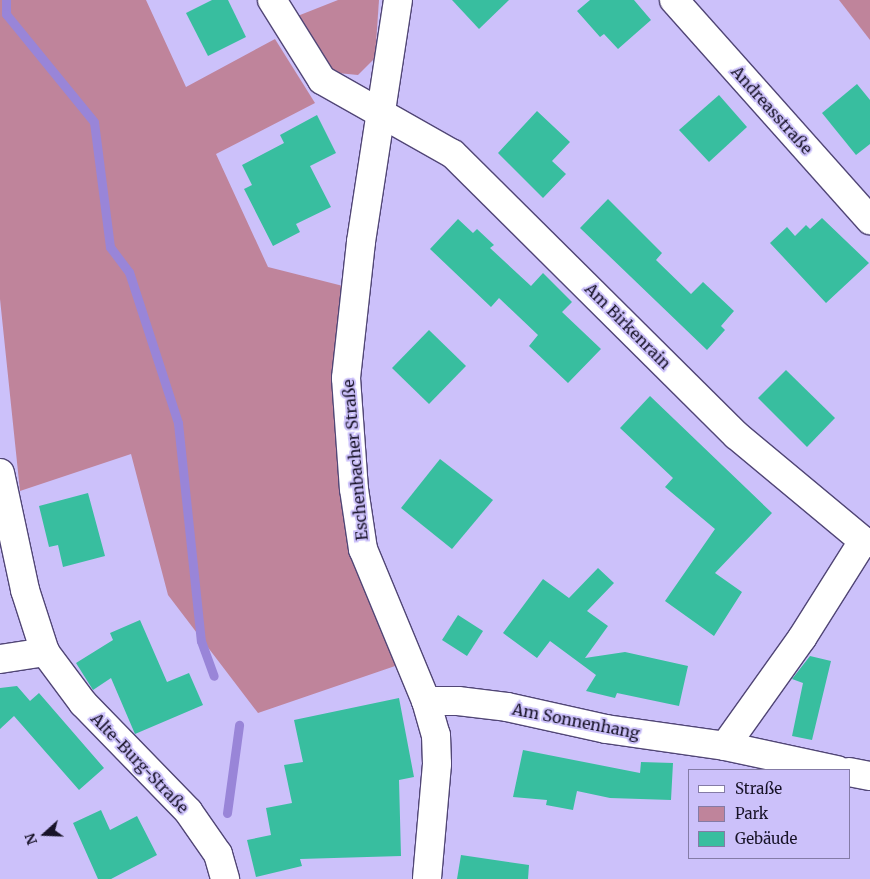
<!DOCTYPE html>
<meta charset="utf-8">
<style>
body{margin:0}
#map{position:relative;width:870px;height:879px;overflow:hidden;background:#ccc1fa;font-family:Merriweather,serif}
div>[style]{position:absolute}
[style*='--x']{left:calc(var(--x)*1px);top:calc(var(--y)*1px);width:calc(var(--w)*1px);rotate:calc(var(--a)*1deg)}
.green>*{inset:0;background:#bf849b}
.stream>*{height:9px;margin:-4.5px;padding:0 4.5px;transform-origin:4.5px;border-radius:4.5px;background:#9985d8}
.building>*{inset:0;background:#38be9f}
.roads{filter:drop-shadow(1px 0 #514676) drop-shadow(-1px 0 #514676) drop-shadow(0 1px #514676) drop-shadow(0 -1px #514676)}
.minor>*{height:28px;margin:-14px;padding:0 14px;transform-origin:14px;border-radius:14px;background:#fff}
span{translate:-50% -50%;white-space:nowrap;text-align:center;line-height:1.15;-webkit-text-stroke:4px #ccc1fa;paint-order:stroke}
.street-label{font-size:16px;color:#181328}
.legend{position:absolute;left:688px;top:769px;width:162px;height:90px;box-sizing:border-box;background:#ccc1fa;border:1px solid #847ba6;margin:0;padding:6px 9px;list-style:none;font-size:15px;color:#181328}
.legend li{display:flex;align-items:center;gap:10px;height:25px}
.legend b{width:25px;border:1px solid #847ba6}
.north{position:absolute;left:20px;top:809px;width:50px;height:50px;-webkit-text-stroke:4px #ccc1fa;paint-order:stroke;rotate:250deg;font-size:14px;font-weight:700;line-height:20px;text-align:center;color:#181328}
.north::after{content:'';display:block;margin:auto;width:18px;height:22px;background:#181328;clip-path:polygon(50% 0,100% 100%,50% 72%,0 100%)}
</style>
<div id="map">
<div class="green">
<div style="clip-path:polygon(0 0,146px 0,186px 87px,275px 39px,315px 103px,216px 154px,268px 267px,343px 286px,337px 376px,398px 665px,258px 713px,168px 595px,131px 454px,20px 491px,0 299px)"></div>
<div style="clip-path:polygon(338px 0,379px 0,375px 58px,358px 75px,327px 72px,295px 17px)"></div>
<div style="clip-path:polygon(839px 0,870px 0,870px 40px)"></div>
</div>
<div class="stream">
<div style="--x:6;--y:0;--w:14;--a:90"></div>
<div style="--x:6;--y:14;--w:139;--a:50.8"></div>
<div style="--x:94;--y:122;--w:126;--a:82.7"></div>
<div style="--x:110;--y:247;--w:31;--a:53"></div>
<div style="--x:129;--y:272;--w:159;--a:72"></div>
<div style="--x:178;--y:423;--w:219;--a:84"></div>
<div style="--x:201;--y:641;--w:37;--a:70"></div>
<div style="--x:227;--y:813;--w:89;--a:-82.2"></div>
</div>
<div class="building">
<div style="clip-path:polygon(212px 0,228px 0,246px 37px,208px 56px,186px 13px)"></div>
<div style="clip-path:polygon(452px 0,509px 0,479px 29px)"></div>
<div style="clip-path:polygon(590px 0,634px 0,651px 20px,618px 49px,604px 34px,600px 37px,577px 11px)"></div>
<div style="clip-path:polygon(857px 84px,870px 100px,870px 144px,856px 155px,822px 113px)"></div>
<div style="clip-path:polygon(719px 95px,747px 127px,709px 162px,679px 130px)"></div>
<div style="clip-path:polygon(537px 111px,570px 142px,552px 161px,566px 174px,543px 198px,498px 153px)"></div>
<div style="clip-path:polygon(317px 115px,336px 153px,310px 166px,331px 207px,296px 224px,300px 232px,273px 246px,244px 189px,252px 185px,242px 165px,284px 143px,280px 135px)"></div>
<div style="clip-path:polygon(608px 199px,662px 253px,656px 260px,691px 294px,703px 282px,734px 311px,721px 326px,725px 330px,707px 350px,580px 228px)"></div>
<div style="clip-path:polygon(822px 218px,869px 263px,826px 303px,770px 243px,787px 227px,795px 236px,806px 225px,810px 229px)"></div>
<div style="clip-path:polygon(458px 219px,473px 233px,477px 229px,494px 245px,490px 248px,531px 286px,543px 273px,572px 302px,562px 312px,601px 349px,568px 383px,529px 346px,538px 335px,499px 298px,491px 307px,430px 249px)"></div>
<div style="clip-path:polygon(429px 330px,466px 366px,429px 404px,392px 368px)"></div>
<div style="clip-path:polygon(786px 370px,835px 418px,807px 447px,758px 398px)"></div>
<div style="clip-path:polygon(650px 396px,772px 513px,715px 573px,742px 592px,714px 636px,665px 601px,715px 529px,665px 487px,673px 478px,620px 428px)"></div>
<div style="clip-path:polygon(440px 459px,493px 500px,452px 549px,401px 508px)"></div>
<div style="clip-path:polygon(88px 493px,105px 556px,63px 567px,58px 545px,49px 547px,39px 506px)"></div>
<div style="clip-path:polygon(598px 568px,614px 583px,587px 611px,608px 626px,585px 658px,625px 652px,688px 666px,679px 706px,617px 693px,615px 698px,586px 691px,596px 675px,550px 641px,537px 658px,503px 633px,543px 579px,569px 598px)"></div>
<div style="clip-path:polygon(458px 615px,483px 631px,467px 656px,442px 640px)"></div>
<div style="clip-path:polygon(140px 620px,167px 682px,189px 673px,203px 705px,135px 734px,111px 678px,93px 690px,76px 663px,113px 640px,110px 633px)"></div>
<div style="clip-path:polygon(810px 656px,831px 661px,812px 740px,792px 736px,803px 683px,792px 679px)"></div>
<div style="clip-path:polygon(17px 686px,30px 701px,39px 693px,104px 768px,79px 790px,14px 716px,0 729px,0 688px)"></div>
<div style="clip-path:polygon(399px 698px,414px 777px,399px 780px,401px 856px,300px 859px,302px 866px,256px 877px,247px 840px,271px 835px,266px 808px,292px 803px,284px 765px,303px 762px,294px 720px)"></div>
<div style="clip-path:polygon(523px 750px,640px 773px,641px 762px,673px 763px,671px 800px,610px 798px,577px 791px,573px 810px,546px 805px,547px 800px,513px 797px)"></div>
<div style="clip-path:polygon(101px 810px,110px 830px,137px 816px,157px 855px,111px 879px,98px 879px,73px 823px)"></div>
<div style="clip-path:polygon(461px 855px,529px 865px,528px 879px,457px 879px)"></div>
</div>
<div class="roads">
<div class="minor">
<div style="--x:272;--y:0;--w:94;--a:58"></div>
<div style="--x:322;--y:80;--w:150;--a:29.5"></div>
<div style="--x:453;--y:154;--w:399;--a:44.8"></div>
<div style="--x:736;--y:435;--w:165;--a:39.8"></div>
<div style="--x:863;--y:541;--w:7;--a:16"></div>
<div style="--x:398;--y:0;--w:245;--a:98.7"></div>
<div style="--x:361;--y:242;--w:137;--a:96.3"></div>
<div style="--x:346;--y:378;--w:111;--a:85.9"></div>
<div style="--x:354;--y:489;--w:61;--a:81.5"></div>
<div style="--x:363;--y:549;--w:165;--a:67.5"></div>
<div style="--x:426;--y:701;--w:35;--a:74"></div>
<div style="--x:436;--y:735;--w:29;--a:88"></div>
<div style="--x:437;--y:764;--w:115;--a:95"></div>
<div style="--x:674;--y:0;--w:295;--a:48.3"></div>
<div style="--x:0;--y:473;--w:120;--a:77.9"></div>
<div style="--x:25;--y:590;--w:65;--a:72.1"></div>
<div style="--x:45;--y:652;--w:64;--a:53.3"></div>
<div style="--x:83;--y:703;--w:151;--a:45.8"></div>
<div style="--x:188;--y:811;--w:52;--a:55.1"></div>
<div style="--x:218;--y:854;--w:26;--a:74"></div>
<div style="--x:0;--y:659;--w:46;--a:-8.8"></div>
<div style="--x:426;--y:701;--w:32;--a:0"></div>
<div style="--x:458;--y:701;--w:49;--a:7"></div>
<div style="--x:507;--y:707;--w:101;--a:12.5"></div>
<div style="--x:606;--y:729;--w:120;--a:8.1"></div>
<div style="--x:725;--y:746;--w:115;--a:12.1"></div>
<div style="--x:725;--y:746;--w:133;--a:-54.5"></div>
<div style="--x:802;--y:638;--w:115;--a:-57.8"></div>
<div style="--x:849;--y:772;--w:21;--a:11"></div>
</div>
</div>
<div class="street-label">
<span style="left:772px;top:110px;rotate:48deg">Andreasstraße</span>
<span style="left:628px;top:326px;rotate:45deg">Am Birkenrain</span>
<span style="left:355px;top:460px;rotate:-95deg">Eschenbacher Straße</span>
<span style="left:576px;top:721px;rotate:11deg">Am Sonnenhang</span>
<span style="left:140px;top:763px;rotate:46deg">Alte-Burg-Straße</span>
</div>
<ul class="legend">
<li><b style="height:6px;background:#fff"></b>Straße</li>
<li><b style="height:14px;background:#bf849b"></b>Park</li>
<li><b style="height:14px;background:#38be9f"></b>Gebäude</li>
</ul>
<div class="north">N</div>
</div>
